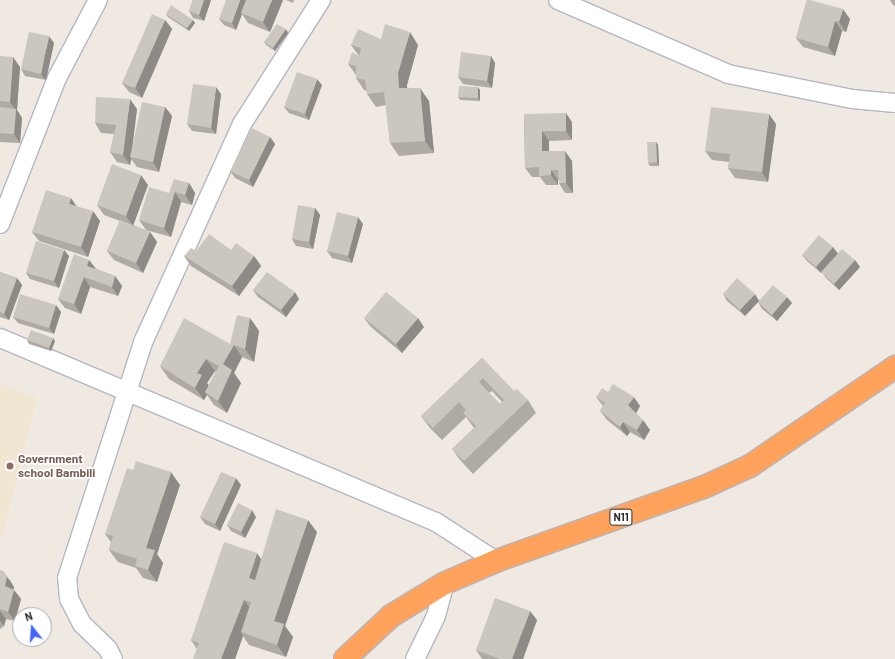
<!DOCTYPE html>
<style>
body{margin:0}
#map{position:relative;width:895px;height:659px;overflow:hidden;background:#efe9e1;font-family:Barlow,sans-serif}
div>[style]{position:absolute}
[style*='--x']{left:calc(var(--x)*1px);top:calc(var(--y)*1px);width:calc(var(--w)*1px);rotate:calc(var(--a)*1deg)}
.education>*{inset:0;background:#f0e6d1}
.roads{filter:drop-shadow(1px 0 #b4b7c1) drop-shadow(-1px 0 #b4b7c1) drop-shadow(0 1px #b4b7c1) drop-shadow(0 -1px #b4b7c1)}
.minor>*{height:18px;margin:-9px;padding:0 9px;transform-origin:9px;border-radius:9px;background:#fff}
.highway>*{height:22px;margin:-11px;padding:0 11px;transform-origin:11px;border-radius:11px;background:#ffa35c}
.wall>*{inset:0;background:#afaba4}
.shaded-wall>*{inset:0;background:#8e8b86}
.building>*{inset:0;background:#cbc7bf}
.dots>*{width:11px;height:11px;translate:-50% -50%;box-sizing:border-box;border:2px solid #fff;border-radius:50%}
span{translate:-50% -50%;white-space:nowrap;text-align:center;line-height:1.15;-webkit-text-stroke:3.5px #fff;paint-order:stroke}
.shield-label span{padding:1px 3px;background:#fff;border:1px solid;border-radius:3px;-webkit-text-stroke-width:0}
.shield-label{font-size:11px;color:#2e2e2e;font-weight:700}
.education-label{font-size:12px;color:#785e54;font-weight:700}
.left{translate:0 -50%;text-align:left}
.north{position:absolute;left:12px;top:607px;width:40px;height:40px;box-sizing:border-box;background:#fff;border:1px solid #ababab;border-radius:50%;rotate:343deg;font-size:11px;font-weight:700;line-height:16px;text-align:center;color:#2e2e2e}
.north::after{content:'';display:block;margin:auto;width:14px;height:18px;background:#4264fb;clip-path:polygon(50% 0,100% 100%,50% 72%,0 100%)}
</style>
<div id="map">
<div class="education">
<div style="clip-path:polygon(0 384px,37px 398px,3px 535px,0 534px)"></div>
</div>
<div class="roads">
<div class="minor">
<div style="--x:558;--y:0;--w:185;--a:23.5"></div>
<div style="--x:728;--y:74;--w:126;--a:11.4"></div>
<div style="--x:852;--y:99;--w:43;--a:5.3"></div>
<div style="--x:0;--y:224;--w:157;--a:-68.7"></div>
<div style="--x:57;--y:78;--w:88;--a:-62.3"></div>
<div style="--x:0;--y:338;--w:473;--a:22.9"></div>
<div style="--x:436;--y:522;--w:72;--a:33"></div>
<div style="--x:113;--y:659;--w:11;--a:-117"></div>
<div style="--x:108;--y:649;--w:36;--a:-136"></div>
<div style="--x:82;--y:624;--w:28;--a:-117"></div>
<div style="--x:69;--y:599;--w:21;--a:-95"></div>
<div style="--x:67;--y:578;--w:250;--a:-72.1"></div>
<div style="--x:144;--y:340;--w:237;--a:-65.6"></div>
<div style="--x:242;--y:124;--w:147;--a:-57.5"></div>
<div style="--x:415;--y:659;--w:48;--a:-64"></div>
<div style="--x:436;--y:616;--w:34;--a:-75"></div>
</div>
<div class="highway">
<div style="--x:345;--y:659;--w:63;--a:-43.1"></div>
<div style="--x:391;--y:616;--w:63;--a:-31.4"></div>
<div style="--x:445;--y:583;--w:56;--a:-23.3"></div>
<div style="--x:496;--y:561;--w:221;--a:-19.6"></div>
<div style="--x:704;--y:487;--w:51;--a:-24.5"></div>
<div style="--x:750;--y:466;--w:176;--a:-34.3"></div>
</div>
</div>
<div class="wall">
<div style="clip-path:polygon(193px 0,211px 0,204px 21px,193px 18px,189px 11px)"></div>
<div style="clip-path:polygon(283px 0,270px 32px,248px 23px,242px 14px,236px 30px,224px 25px,219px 19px)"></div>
<div style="clip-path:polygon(286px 0,294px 0,293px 3px)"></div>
<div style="clip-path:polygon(807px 0,850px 19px,846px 32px,842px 31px,835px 56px,803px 47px,796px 38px)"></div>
<div style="clip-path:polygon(890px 0,895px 0,895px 6px,893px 5px)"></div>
<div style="clip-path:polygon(166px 14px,193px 20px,195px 23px,189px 31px,168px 17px)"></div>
<div style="clip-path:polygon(165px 20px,172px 29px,142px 98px,129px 92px,122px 83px)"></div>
<div style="clip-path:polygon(286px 29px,288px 33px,275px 51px,266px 45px,264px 42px)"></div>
<div style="clip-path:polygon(381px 39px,418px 45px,407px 85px,407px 88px,429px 101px,434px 153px,399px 156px,390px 143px,386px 105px,376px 107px,367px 94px,367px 91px,364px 90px,356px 78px,356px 75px,348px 64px,359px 56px,351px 45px)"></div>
<div style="clip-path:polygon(54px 43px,46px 80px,25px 76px,21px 69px)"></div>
<div style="clip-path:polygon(0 56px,20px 67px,17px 110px,22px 118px,20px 143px,0 142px)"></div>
<div style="clip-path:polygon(491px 56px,495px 63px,492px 88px,463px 84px,458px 77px)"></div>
<div style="clip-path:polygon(322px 85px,309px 120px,289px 113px,284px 107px)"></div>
<div style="clip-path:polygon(480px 90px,480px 101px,460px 100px,458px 97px)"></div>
<div style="clip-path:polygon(221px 94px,216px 134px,192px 131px,187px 124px)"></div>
<div style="clip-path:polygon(165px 107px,172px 116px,159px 172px,137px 167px,131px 159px,130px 165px,117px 162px,110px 152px,114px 134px,101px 133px,95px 123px,137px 109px,132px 148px)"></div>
<div style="clip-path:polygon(524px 114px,572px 122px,572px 140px,549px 141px,549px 151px,572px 161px,573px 193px,565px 193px,559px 183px,559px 180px,558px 180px,558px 185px,546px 185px,540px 177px,532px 177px,525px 168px)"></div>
<div style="clip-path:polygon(776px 124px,768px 182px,735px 178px,728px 168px,729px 162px,712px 160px,705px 151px)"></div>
<div style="clip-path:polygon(270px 137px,275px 144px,253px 187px,235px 178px,230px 171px)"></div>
<div style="clip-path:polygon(656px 142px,658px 145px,659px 166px,650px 166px,648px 163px)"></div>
<div style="clip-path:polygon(189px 183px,195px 193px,192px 205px,181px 202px,171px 237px,146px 230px,139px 220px,169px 193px)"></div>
<div style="clip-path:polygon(148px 185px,133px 225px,150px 232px,157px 242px,143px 273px,114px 260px,107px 251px,120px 221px,104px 215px,97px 205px)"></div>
<div style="clip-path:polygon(76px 206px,100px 221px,88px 257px,39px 241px,32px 232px)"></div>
<div style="clip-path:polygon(315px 208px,320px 215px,313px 249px,296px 246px,292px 239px)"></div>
<div style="clip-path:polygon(363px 224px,352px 263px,332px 258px,327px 251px)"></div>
<div style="clip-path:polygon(833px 247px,838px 254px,855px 260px,860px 267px,839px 290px,826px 278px,822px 272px,821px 273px,807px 261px,802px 255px)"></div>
<div style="clip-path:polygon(64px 250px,69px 256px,59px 288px,30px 279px,26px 273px)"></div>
<div style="clip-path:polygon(231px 250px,254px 256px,261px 266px,239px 296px,191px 266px,184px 256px,196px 251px)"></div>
<div style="clip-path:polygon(89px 260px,96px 269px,115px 276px,122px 286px,118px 296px,90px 287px,81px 314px,65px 308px,58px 299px)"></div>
<div style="clip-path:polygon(0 272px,17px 278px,22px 285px,9px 320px,0 317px)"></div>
<div style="clip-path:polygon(253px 290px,299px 299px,286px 317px,258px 297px)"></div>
<div style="clip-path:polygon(723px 294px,759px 300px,792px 303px,777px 321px,762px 309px,758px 302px,759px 301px,745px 316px,727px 301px)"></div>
<div style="clip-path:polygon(56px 305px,61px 312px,54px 334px,18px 323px,13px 317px)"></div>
<div style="clip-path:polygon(evenodd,250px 318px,259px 331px,254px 362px,242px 357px,234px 373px,241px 383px,227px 413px,214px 405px,207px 395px,204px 400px,169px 379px,160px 366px,230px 344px,250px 318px,215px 371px,216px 372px,209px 385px,207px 383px,215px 371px)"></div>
<div style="clip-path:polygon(364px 318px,424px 327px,402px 353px,371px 327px)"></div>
<div style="clip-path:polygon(27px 340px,55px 341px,51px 351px,29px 344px)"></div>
<div style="clip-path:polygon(evenodd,482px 358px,514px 391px,528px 400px,536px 413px,473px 474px,461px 461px,452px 449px,474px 428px,466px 417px,442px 440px,430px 428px,421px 416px,482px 358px,492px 391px,502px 402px,500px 404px,489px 393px,492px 391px)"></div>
<div style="clip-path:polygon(608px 392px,640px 406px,636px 413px,650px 430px,644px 440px,630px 432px,627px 436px,607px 420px,600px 411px,603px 406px,596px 397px)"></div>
<div style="clip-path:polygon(180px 485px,157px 554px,163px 563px,157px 582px,143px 578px,136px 568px,118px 562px,109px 550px,111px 542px,105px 534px)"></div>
<div style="clip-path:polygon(241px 485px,220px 531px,205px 524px,200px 517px)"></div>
<div style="clip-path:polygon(256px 517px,245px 538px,231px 531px,227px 525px)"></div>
<div style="clip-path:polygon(317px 532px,285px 626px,293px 637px,286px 657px,249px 645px,243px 636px,235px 659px,193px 659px,197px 649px,191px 640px,261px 559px)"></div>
<div style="clip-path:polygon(0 570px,10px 580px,14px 587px,13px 589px,14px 590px,21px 599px,15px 621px,6px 619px,4px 626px,0 629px)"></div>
<div style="clip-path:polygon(537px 620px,523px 659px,482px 659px,476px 650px)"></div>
</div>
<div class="shaded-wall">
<div style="clip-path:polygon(204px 0,211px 0,204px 21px,199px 15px)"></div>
<div style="clip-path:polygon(240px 0,247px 0,241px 13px,242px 14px,236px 30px,232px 23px)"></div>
<div style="clip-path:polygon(272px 0,283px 0,270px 32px,263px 22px)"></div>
<div style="clip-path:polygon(843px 9px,850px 19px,846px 32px,839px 22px)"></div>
<div style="clip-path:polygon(165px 20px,172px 29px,142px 98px,135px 88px)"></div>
<div style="clip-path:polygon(193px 20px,195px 23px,189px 31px,187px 28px)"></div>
<div style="clip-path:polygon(835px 21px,842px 31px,835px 56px,828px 47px)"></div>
<div style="clip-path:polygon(286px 29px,288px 33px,275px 51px,273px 48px)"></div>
<div style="clip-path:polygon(410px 32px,418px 45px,407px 85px,408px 101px,399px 88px,398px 73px)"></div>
<div style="clip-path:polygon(49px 36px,54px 43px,46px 80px,41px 74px)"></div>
<div style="clip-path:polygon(491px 56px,495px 63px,492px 88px,487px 81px)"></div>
<div style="clip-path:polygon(13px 57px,20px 67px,17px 110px,22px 118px,20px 143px,14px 134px,16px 110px,10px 102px)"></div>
<div style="clip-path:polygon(317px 79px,322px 85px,309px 120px,305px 114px)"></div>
<div style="clip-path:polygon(216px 87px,221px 94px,216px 134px,211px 128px)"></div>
<div style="clip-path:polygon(478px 87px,480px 90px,480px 101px,478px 98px)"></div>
<div style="clip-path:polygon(420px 88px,429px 101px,434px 153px,425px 141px)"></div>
<div style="clip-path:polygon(130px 99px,137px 109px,131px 158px,130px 157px,131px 159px,130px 165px,123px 155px)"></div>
<div style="clip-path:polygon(165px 107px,172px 116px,159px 172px,153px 162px)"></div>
<div style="clip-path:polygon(566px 113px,572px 122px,572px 140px,566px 131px)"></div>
<div style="clip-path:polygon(769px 114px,776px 124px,768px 182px,762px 172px)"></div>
<div style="clip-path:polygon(542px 131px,549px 141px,549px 161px,542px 151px)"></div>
<div style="clip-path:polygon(270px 137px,275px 144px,253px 187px,249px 180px)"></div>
<div style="clip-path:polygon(656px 142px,658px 145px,659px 166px,657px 162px)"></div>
<div style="clip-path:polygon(565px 151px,572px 161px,573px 193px,566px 183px)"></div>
<div style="clip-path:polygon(551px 170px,558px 180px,558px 185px,551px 175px)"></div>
<div style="clip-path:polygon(141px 175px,148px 185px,133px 226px,126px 216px)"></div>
<div style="clip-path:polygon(189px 183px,195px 193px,192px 205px,185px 195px)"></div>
<div style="clip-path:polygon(175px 192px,181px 202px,171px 237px,164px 228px)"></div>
<div style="clip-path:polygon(71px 198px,77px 207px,69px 204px)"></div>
<div style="clip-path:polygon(315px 208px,320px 215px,313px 249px,309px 242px)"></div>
<div style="clip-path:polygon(93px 211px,100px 221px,88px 257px,81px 247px)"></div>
<div style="clip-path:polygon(358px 217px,363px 224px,352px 263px,348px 256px)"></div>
<div style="clip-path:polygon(150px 232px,157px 242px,143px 273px,136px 263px)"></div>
<div style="clip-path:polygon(833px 247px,838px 254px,821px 273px,816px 267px)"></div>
<div style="clip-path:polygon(64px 250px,69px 256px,59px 288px,54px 281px)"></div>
<div style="clip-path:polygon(254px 256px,261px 266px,239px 296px,232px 286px)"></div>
<div style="clip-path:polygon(89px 260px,96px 269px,87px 266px)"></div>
<div style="clip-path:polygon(855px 260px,860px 267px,839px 290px,834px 284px)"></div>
<div style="clip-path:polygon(115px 276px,122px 286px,118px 296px,112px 287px)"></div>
<div style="clip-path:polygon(84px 277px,90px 287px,81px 314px,74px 304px)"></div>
<div style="clip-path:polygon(17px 278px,22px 285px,9px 320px,4px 314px)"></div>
<div style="clip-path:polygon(295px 292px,299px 299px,286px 317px,281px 310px)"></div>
<div style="clip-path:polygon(755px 294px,759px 301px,745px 316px,740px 310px)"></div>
<div style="clip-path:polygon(787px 297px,792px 303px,777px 321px,772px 315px)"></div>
<div style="clip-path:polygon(56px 305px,61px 312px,54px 334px,49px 328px)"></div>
<div style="clip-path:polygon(250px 318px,259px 331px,254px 362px,245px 349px)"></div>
<div style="clip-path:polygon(418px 318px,424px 327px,402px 353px,396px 344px)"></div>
<div style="clip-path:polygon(53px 338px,55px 341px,51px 351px,49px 348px)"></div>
<div style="clip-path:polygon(234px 345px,242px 357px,234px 373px,241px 383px,227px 413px,218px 401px,223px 364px)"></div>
<div style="clip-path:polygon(206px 359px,215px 371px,207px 383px,210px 388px,205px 392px,207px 395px,204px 400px,195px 388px,197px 373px)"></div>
<div style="clip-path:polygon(634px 397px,640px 406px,635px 415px,628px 405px)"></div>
<div style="clip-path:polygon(643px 420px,650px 430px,644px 440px,637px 430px)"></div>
<div style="clip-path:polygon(623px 422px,630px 432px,627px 436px,620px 427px)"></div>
<div style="clip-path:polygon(171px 472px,180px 485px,157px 554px,163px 563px,157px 582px,148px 570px,146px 548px)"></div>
<div style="clip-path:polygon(236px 478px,241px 485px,220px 531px,215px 524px)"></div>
<div style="clip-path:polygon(252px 510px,256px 517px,245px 538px,241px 532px)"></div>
<div style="clip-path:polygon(308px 520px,317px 532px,285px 626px,293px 637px,286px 657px,277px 645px,274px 621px)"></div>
<div style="clip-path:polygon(257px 553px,266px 566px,258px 591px,249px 578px)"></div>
<div style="clip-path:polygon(3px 571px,14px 587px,12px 596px,5px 586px)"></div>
<div style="clip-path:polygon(14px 590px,21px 599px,15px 621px,8px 612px)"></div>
<div style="clip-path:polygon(244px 600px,253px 612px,241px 632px,243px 636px,235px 659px,221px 659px)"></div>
<div style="clip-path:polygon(0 611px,6px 619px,4px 626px,0 621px)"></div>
<div style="clip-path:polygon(530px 611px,537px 620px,523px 659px,512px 659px)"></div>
</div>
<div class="building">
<div style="clip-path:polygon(193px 0,204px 0,199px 15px,189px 11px)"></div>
<div style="clip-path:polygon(226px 0,240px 0,232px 23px,219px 19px)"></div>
<div style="clip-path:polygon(246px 0,272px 0,263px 22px,241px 13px)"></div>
<div style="clip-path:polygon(807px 0,810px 0,843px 9px,839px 22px,835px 21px,828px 47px,796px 38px)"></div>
<div style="clip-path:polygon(171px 5px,193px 20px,187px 28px,166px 14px)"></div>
<div style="clip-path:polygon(152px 14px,165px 20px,135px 88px,122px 83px)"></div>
<div style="clip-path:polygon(277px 24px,286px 29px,273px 48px,264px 42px)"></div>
<div style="clip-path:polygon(385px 24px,410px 32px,398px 73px,399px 88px,420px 88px,425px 141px,390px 143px,384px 92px,367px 94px,365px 80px,356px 78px,356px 66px,348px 64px,352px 52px,359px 56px,361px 48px,351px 45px,358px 29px,381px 39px)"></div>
<div style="clip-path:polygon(29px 32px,49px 36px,41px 74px,21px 69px)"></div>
<div style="clip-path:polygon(461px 52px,491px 56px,487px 81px,458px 77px)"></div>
<div style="clip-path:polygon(0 56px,13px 57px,10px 102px,0 101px)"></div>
<div style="clip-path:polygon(297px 72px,317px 79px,305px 114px,284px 107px)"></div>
<div style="clip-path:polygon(193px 84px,216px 87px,211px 128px,187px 124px)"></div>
<div style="clip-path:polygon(459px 86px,478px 87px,478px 98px,458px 97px)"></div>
<div style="clip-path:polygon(96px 97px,130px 99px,123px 155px,110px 152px,116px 125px,95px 123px)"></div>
<div style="clip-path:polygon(142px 102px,165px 107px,153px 162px,130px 157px)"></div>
<div style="clip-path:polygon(0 107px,16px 109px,14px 134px,0 133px)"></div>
<div style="clip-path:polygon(711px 107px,769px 114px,762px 172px,728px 168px,730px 154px,705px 151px)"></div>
<div style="clip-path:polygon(566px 113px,566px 131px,542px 131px,542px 151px,565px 151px,566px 183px,559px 183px,558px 170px,551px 170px,551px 175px,539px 176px,539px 167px,525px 168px,524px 114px)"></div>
<div style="clip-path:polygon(252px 128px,270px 137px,249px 180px,230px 171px)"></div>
<div style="clip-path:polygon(647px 142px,656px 142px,657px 162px,648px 163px)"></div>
<div style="clip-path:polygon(112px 164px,141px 175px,126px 216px,97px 205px)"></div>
<div style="clip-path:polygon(174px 179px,189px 183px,185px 195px,175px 192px,164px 228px,139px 220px,149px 187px,169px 193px)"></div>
<div style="clip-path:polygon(46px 190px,71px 198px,69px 204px,93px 211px,81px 247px,32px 232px)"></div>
<div style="clip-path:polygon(298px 205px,315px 208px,309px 242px,292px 239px)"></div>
<div style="clip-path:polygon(337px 212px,358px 217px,348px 256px,327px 251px)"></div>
<div style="clip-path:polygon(120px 220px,150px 232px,136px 263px,107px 251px)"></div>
<div style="clip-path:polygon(209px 234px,231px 250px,236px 243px,254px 256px,232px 286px,184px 256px,191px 248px,196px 251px)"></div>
<div style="clip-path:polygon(819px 235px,833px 247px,816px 267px,802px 255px)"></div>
<div style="clip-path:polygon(36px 241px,64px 250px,54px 281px,26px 273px)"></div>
<div style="clip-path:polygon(842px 249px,855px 260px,834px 284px,821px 272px)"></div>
<div style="clip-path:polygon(74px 254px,89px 260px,87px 266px,115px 276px,112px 287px,84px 277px,74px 304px,58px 299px)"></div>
<div style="clip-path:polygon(0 272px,17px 278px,4px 314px,0 312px)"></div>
<div style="clip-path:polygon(267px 272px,295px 292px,281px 310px,253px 290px)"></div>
<div style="clip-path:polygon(737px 278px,755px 294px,740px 310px,723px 294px)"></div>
<div style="clip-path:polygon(773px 285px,787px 297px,772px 315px,758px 302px)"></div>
<div style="clip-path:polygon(386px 292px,418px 318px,396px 344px,364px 318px)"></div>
<div style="clip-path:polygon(20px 294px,56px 305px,49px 328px,13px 317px)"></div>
<div style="clip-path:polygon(237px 315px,250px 318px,245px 349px,234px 345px,223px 364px,232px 370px,218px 401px,205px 392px,219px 366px,206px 359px,197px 373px,202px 375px,195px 388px,160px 366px,184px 318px,230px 344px)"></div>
<div style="clip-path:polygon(31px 330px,53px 338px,49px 348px,27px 340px)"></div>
<div style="clip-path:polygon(evenodd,482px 358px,514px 391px,517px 389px,528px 400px,464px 461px,452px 449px,476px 426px,463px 413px,466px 410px,459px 402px,433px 428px,421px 416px,482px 358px,483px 378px,504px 400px,500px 404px,479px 382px,483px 378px)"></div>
<div style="clip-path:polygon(613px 384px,634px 397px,628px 405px,643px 420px,637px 430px,623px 422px,620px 427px,600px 411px,605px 403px,596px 397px,602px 388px,608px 392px)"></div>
<div style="clip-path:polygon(136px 461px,171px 472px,146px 548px,155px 550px,148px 570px,135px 566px,137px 559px,109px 550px,113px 536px,105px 534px,127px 468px,133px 470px)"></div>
<div style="clip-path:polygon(221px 472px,236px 478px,215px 524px,200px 517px)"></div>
<div style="clip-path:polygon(238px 503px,252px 510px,241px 532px,227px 525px)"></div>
<div style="clip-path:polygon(276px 509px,308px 520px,274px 621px,284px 624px,277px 645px,241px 632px,251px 602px,244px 600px,221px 659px,193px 659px,199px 643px,191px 640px,224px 542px,257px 553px,249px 578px,255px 580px)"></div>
<div style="clip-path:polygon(0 570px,3px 571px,7px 577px,5px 586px,14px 590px,8px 612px,0 609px)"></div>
<div style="clip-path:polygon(495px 598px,530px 611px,512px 659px,500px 659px,476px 650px)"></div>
</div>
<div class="dots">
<div style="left:10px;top:466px;background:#8d6e63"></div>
</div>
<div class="shield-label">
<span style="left:621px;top:517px">N11</span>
</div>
<div class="education-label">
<span class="left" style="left:18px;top:466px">Government<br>school Bambili</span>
</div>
<div class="north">N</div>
</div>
